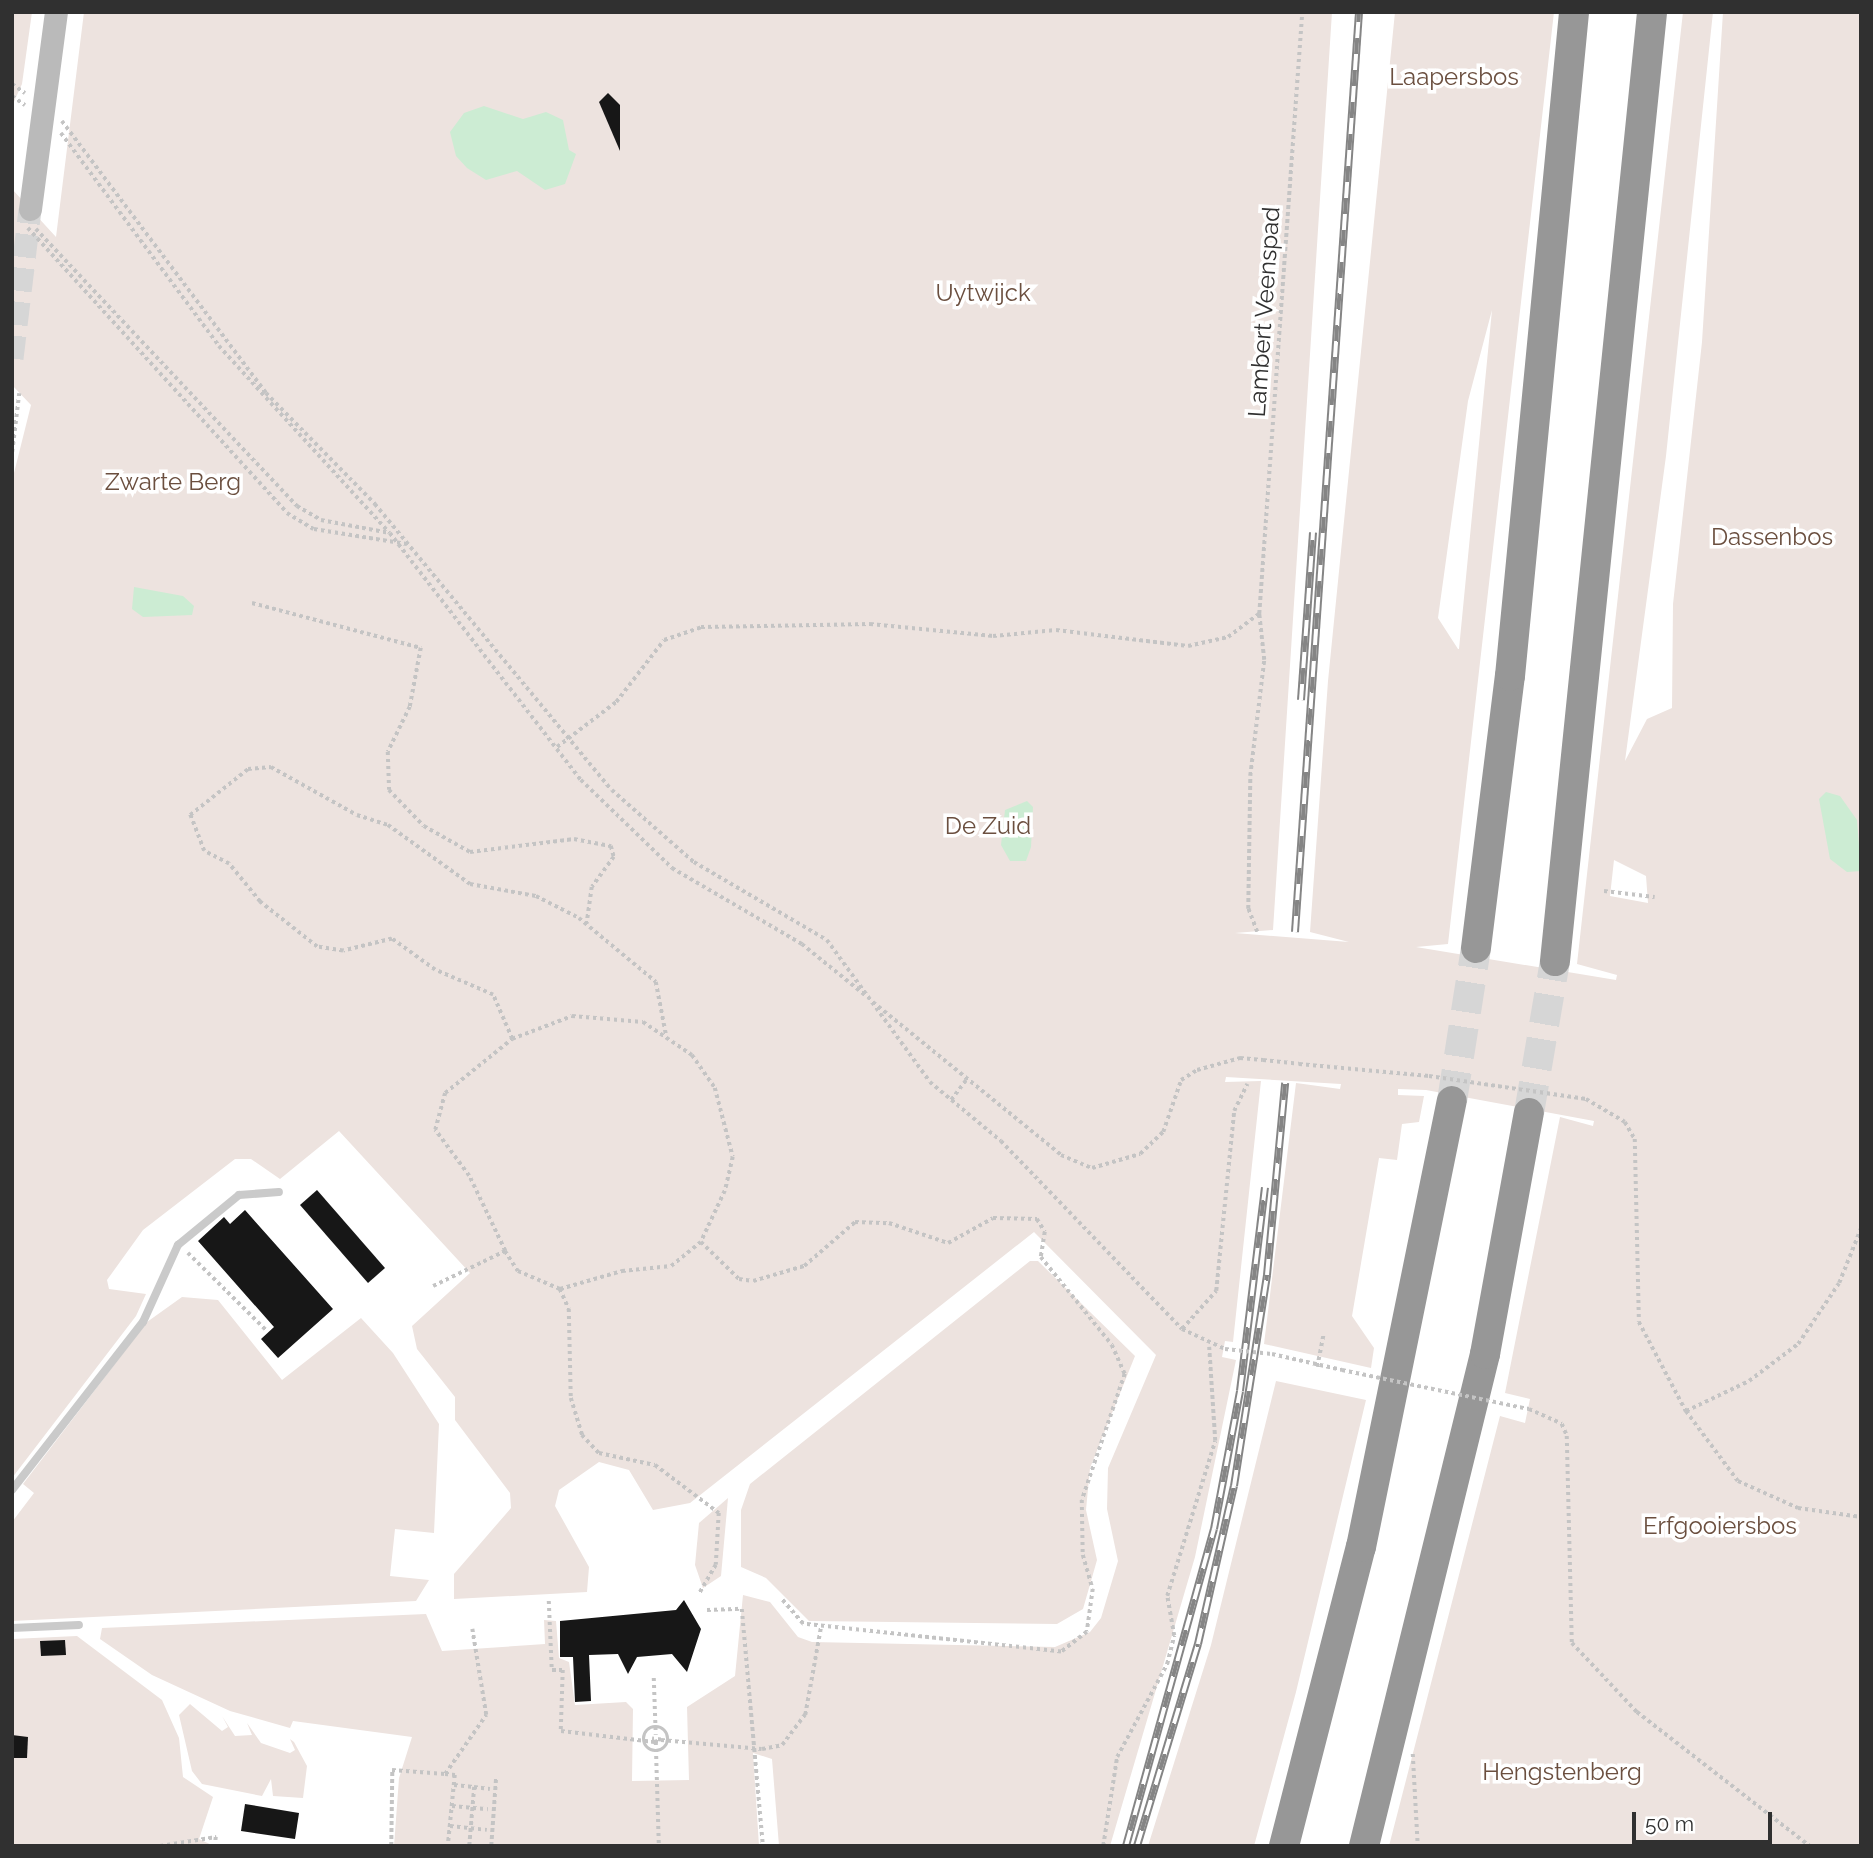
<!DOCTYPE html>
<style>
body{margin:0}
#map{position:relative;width:1873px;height:1858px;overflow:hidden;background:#fff;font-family:Raleway,sans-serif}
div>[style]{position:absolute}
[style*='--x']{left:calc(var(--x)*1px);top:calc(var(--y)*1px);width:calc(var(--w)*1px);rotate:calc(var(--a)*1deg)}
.green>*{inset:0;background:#ede3df}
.water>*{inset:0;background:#ccecd3}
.building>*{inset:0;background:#171717}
.secondary-tunnel>*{height:23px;margin-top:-11.5px;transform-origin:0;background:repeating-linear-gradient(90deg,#d6d6d6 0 23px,transparent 0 34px)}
.highway-tunnel>*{height:30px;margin-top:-15px;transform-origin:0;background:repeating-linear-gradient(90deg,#d6d6d6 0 30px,transparent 0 45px)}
.path>*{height:3.5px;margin-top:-1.75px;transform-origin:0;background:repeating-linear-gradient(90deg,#c4c4c4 0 3.5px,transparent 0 7px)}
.path>.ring{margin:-1.75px;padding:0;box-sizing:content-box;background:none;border:3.5px solid #c4c4c4;border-radius:50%}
.lane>*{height:8px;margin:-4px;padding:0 4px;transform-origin:4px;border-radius:4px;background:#cacaca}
.secondary>*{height:23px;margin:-11.5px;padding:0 11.5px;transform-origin:11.5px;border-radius:11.5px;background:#bababa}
.highway>*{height:30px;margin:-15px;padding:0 15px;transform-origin:15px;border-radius:15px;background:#979797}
.rail>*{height:8px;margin-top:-4px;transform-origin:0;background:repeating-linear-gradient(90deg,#fff 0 16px,#858585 0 32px);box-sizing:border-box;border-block:2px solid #858585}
.path-bridge>*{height:3.5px;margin-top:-1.75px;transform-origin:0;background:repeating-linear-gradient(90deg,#c4c4c4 0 3.5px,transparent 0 7px)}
span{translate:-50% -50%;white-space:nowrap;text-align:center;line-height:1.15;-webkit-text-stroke:7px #fff;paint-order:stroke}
.park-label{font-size:24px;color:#6b4f3f}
.street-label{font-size:24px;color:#303030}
.frame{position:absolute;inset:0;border:14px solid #303030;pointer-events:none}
.scale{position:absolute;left:1632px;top:1812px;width:140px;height:32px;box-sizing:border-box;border:4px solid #303030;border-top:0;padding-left:9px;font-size:21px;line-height:24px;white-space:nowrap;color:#303030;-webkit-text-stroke:5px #fff;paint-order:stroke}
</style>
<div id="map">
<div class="green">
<div style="clip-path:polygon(12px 12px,32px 12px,22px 84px,12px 106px)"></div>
<div style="clip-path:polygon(evenodd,84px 12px,1332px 12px,1273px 930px,1235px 933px,1349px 942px,1310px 932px,1328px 681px,1395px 12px,1554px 12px,1448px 944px,1416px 947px,1616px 980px,1617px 975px,1577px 964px,1683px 12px,1713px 12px,1666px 456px,1625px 761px,1647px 719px,1672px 708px,1673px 604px,1702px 342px,1723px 12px,1861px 12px,1861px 1846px,1389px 1846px,1500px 1416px,1525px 1423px,1530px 1399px,1505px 1393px,1560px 1117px,1593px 1126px,1594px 1121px,1426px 1090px,1398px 1089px,1398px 1095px,1424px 1096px,1419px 1122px,1402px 1124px,1397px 1160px,1379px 1158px,1352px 1316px,1374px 1348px,1371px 1368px,1264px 1344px,1296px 1083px,1340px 1089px,1341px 1084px,1226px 1077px,1225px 1082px,1261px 1081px,1233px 1342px,1225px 1341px,1222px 1357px,1236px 1360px,1195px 1557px,1110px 1846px,779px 1846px,772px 1759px,753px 1753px,759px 1846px,394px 1846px,399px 1778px,412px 1737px,293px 1721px,290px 1728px,230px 1711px,152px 1675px,100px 1639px,102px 1628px,426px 1614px,442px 1651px,545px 1644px,544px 1620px,556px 1621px,559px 1658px,569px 1662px,575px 1705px,626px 1702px,633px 1709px,632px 1781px,689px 1780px,687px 1707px,735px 1676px,743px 1595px,770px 1602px,798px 1637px,812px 1642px,1055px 1647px,1090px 1632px,1101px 1618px,1118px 1561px,1107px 1509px,1108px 1468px,1156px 1355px,1034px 1232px,690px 1503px,653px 1510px,629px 1470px,599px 1462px,559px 1490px,555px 1506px,589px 1567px,587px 1592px,454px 1599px,454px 1574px,511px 1508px,510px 1493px,455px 1420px,455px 1397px,417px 1349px,412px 1326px,470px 1273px,339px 1131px,280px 1179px,251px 1159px,235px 1159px,143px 1230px,107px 1280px,109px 1289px,146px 1294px,136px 1316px,12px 1478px,12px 481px,31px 405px,12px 385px,12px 189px,56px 237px,84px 12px,1492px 310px,1459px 649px,1458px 649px,1438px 618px,1468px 401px,1492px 310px,84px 12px,1614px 860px,1646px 876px,1648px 903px,1610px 896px,1614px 860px)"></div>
<div style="clip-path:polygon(1030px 1261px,1038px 1261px,1135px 1356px,1090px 1468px,1086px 1510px,1097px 1560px,1083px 1609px,1057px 1624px,809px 1621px,766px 1578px,741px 1567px,741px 1510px,750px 1484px)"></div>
<div style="clip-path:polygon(182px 1297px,218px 1300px,282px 1380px,361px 1318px,393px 1353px,439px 1424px,434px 1533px,395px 1529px,390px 1576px,429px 1580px,416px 1601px,12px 1621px,12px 1522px,34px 1493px,23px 1484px,147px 1322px)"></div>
<div style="clip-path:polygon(1276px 1381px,1366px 1400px,1296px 1692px,1254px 1846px,1148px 1846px,1211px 1645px)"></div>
<div style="clip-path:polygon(728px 1498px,721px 1576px,703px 1588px,695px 1565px,699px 1523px)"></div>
<div style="clip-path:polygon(77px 1636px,162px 1700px,179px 1738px,183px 1777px,213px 1797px,199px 1839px,214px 1846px,12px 1846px,12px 1639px)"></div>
<div style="clip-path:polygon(190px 1704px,222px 1731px,228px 1727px,222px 1716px,235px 1736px,252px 1735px,247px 1723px,261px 1743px,290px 1753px,295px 1750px,290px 1739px,294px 1742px,307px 1766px,303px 1798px,273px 1796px,271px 1779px,262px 1796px,202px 1784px,192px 1771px,179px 1715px)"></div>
</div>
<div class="water">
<div style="clip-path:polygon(484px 106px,523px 119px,546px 112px,563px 120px,569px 150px,576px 154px,565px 184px,545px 190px,517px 171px,486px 180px,467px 168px,456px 156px,450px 132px,464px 113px)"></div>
<div style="clip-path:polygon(134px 587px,183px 596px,194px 606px,192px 615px,143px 617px,132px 609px)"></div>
<div style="clip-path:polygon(1826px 792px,1840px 796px,1857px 820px,1861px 871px,1847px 872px,1830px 859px,1819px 799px)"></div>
<div style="clip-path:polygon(1027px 801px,1033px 807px,1031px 847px,1026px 861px,1010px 861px,1001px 845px,1005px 810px)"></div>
</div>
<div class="building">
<div style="clip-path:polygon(608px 93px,620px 105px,620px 151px,599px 102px)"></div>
<div style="clip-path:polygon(317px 1190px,385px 1268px,368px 1283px,300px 1205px)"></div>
<div style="clip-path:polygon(245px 1210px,333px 1309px,278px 1358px,261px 1339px,274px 1327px,198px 1241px,224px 1217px,230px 1224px)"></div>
<div style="clip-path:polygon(684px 1600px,701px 1629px,687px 1672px,672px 1654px,637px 1657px,628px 1674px,618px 1654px,589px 1655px,591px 1701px,575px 1702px,573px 1657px,560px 1657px,560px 1621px,676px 1610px)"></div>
<div style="clip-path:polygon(65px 1640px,66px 1655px,41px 1656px,40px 1641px)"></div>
<div style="clip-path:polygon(12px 1735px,28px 1737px,27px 1758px,12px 1758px)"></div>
<div style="clip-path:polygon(245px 1804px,299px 1813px,295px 1839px,241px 1831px)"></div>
</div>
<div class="secondary-tunnel">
<div style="--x:12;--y:358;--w:150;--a:-83.1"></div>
</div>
<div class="highway-tunnel">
<div style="--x:1452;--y:1101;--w:155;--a:-81.1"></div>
<div style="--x:1529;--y:1113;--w:154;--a:-80.3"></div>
</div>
<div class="path">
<div style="--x:12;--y:84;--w:16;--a:35"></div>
<div style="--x:12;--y:96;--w:16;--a:35"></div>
<div style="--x:62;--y:121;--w:340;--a:53.1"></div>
<div style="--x:266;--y:393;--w:156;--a:45.5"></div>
<div style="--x:375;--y:504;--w:371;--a:50.4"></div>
<div style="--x:612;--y:790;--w:109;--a:41.3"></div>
<div style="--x:694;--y:862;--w:154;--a:30.4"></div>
<div style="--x:827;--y:940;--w:175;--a:54"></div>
<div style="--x:930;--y:1082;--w:92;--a:39.7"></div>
<div style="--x:1001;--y:1141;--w:261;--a:46.1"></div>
<div style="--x:1182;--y:1329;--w:47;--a:24.9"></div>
<div style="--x:61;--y:133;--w:265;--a:53.4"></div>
<div style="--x:219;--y:346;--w:253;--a:47.6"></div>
<div style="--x:390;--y:533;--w:312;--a:52.3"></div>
<div style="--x:581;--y:780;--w:127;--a:44"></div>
<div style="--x:672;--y:868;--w:151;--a:30.3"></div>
<div style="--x:802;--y:944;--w:81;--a:39"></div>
<div style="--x:28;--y:228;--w:385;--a:47.7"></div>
<div style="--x:287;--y:513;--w:31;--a:31"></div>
<div style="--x:314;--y:529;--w:94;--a:9.2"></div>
<div style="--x:36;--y:229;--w:381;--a:46.7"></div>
<div style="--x:297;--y:506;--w:28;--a:30"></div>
<div style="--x:321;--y:520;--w:70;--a:10.7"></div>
<div style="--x:12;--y:452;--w:59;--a:-83.2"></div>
<div style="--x:252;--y:603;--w:175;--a:14.9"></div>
<div style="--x:421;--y:648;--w:60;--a:100.6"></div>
<div style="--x:410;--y:707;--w:50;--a:116.1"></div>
<div style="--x:388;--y:752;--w:38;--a:88"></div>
<div style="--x:389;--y:790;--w:50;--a:45.8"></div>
<div style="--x:424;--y:826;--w:53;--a:29.5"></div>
<div style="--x:470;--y:852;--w:105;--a:-7.1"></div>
<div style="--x:574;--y:839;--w:38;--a:11"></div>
<div style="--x:611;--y:846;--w:11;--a:75"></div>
<div style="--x:614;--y:857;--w:37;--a:126"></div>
<div style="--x:592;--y:887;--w:37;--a:98"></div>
<div style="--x:557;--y:747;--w:74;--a:-37.3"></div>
<div style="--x:616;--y:702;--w:78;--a:-52.3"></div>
<div style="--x:664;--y:640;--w:39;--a:-19"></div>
<div style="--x:701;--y:627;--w:169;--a:-1"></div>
<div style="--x:870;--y:624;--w:124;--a:5.6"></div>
<div style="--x:993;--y:636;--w:63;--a:-5.4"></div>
<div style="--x:1056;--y:630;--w:133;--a:6.9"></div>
<div style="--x:1188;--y:646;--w:41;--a:-12.7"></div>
<div style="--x:1228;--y:637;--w:39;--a:-37"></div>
<div style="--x:1604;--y:891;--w:51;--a:6.7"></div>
<div style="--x:1257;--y:932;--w:25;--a:-111"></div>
<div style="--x:1248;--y:909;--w:133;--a:-89.1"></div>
<div style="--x:1250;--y:776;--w:117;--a:-83.1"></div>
<div style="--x:1264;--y:660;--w:46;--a:-96.2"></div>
<div style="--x:1259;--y:614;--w:604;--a:-85.91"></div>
<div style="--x:873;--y:1002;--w:242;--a:39.1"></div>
<div style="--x:1061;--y:1155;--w:34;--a:23"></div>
<div style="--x:1092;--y:1168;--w:50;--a:-16.3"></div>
<div style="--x:1140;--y:1154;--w:32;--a:-44"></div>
<div style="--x:1163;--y:1132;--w:55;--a:-70.9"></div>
<div style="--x:1181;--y:1080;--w:19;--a:-32"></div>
<div style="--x:1197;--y:1070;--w:45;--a:-15.6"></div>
<div style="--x:1240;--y:1058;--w:23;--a:5"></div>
<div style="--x:512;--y:1039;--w:48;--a:-113.4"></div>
<div style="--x:493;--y:995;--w:63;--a:-156.7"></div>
<div style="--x:435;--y:970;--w:53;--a:-144.2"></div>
<div style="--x:392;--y:939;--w:50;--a:166.2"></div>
<div style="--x:343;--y:951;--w:26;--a:-171"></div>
<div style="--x:317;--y:947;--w:73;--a:-141.7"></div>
<div style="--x:260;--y:902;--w:49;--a:-129.2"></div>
<div style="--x:229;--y:864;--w:28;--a:-153"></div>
<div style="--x:204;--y:851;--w:39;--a:-111"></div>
<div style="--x:190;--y:815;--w:74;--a:-38.4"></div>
<div style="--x:248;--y:769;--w:23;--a:-5"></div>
<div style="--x:271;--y:767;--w:98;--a:29.2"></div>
<div style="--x:357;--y:815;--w:33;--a:18"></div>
<div style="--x:388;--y:825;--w:101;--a:35.7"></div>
<div style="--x:470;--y:884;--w:67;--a:10.3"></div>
<div style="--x:536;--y:896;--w:48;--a:27.1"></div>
<div style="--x:579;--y:918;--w:100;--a:39.7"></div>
<div style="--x:656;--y:982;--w:53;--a:79.1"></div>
<div style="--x:1299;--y:1064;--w:131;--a:5.3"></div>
<div style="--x:1586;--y:1099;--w:45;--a:30.5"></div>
<div style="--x:1625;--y:1122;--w:20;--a:60"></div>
<div style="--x:1635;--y:1139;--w:183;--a:88.7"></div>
<div style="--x:1639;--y:1322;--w:101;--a:62.2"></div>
<div style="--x:1686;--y:1411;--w:87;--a:53.4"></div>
<div style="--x:1738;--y:1481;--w:66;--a:24.2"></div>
<div style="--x:1798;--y:1508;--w:64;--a:8.1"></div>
<div style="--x:951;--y:1100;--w:26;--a:-53"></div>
<div style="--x:505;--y:1251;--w:24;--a:57"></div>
<div style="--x:518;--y:1271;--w:46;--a:23.2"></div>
<div style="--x:560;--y:1289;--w:65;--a:-16.2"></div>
<div style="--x:622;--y:1271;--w:49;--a:-5.8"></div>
<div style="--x:671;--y:1266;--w:38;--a:-39"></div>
<div style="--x:701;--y:1242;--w:53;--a:44.2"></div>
<div style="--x:739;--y:1279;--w:14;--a:8"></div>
<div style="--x:753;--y:1281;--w:53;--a:-16.4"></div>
<div style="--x:804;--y:1266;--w:67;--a:-40.8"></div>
<div style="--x:855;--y:1222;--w:34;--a:2"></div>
<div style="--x:889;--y:1223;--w:62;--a:18.7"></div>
<div style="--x:948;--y:1243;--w:51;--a:-29.1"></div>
<div style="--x:993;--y:1218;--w:44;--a:1.3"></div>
<div style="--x:1037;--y:1219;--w:15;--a:58"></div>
<div style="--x:1045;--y:1232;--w:25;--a:99"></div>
<div style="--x:1041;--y:1257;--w:113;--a:51.1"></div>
<div style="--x:1112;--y:1345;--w:32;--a:66"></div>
<div style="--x:1125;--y:1374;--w:133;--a:108.8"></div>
<div style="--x:1082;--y:1500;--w:55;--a:89"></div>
<div style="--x:1083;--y:1555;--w:35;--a:74"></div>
<div style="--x:1093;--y:1589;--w:43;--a:97.9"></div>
<div style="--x:1087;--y:1632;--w:33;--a:142"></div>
<div style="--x:1061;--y:1652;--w:260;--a:-173.8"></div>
<div style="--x:803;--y:1624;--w:32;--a:-131"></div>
<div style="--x:188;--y:1253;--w:111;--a:44.6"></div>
<div style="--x:433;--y:1286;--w:80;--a:-25.9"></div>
<div style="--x:505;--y:1251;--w:83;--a:-115.6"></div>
<div style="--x:469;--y:1176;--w:57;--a:-126.5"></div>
<div style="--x:435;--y:1130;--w:38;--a:-75"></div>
<div style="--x:445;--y:1093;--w:86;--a:-38.9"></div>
<div style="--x:512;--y:1039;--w:64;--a:-21"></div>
<div style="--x:572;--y:1016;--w:71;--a:4.8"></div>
<div style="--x:643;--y:1022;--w:59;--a:34"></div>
<div style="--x:692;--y:1055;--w:40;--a:55.1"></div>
<div style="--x:715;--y:1088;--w:71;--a:75.4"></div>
<div style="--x:733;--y:1157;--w:35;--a:103"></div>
<div style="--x:725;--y:1191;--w:56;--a:115.2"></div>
<div style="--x:560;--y:1289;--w:22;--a:66"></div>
<div style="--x:569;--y:1309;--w:89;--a:88.7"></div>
<div style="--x:571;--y:1398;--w:39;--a:73"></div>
<div style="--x:582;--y:1435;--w:25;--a:47"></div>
<div style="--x:599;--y:1453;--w:57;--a:12.1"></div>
<div style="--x:655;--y:1465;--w:80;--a:36.9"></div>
<div style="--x:719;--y:1513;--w:52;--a:93.3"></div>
<div style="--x:716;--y:1565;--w:34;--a:120"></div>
<div style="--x:1182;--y:1329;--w:51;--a:-48.2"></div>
<div style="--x:1216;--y:1291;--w:181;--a:-84.3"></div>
<div style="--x:1234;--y:1111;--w:30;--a:-64"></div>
<div style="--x:1272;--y:1354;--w:72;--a:12.9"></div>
<div style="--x:1317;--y:1367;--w:33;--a:-79"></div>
<div style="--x:1529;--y:1409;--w:36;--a:24"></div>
<div style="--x:1562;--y:1424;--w:13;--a:67"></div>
<div style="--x:1567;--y:1436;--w:207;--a:88.6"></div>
<div style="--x:1572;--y:1643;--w:95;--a:46.7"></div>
<div style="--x:1637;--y:1712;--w:219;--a:37.8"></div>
<div style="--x:1686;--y:1411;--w:70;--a:-25.5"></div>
<div style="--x:1749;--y:1381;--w:61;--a:-37.1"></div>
<div style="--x:1798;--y:1344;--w:73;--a:-56.1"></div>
<div style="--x:1839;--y:1283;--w:59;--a:-68.2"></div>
<div style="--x:549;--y:1601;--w:69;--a:87.5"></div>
<div style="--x:552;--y:1670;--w:11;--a:0"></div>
<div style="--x:563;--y:1670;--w:61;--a:91.9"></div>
<div style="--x:561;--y:1731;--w:94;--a:6.7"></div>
<div style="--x:654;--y:1742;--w:7;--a:-16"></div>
<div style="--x:661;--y:1740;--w:9;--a:-174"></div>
<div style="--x:707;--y:1610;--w:35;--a:-2"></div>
<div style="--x:742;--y:1609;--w:238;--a:84.9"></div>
<div style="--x:654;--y:1678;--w:57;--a:88"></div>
<div class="ring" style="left:644px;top:1727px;width:20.5px;height:20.5px"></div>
<div style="--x:661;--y:1740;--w:101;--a:5.1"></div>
<div style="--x:762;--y:1749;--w:20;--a:-11"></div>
<div style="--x:782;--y:1745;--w:38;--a:-53"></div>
<div style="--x:805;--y:1715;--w:90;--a:-79.8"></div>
<div style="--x:656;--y:1742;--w:103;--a:88.3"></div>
<div style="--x:1413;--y:1754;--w:92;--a:86.9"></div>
<div style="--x:445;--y:1774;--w:10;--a:6"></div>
<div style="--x:455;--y:1775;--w:71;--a:95.6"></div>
<div style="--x:454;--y:1785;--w:20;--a:6"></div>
<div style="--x:452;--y:1806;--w:36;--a:5"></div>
<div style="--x:450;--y:1826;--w:37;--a:6"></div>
<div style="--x:160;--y:1846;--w:57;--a:-9.1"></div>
<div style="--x:216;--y:1837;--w:9;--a:96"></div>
<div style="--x:391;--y:1846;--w:76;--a:-89.2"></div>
<div style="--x:392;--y:1770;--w:53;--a:4.3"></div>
<div style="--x:445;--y:1774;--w:72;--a:-55.2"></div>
<div style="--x:486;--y:1715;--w:87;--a:-99.2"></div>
<div style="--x:469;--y:1846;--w:59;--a:-85.2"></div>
<div style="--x:474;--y:1787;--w:16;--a:7"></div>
<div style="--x:491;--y:1846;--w:69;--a:-85.9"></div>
<div style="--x:1103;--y:1846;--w:90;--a:-81.1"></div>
<div style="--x:1117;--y:1757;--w:106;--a:-61.7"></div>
<div style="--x:1167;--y:1664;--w:29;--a:-76"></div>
<div style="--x:1174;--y:1636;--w:41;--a:-99.9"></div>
<div style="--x:1167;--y:1596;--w:162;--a:-72.8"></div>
<div style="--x:1215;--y:1441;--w:94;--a:-93.7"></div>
</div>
<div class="lane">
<div style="--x:12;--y:1490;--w:213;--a:-52.1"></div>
<div style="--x:143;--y:1322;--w:85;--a:-65.6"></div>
<div style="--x:178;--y:1245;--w:79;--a:-39.3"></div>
<div style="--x:239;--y:1195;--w:40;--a:-4.3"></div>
<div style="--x:12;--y:1628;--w:67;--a:-2.6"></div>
</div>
<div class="secondary">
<div style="--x:30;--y:209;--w:199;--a:-82.5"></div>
</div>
<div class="highway">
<div style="--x:1476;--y:948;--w:274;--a:-82.9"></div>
<div style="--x:1510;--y:676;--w:667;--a:-84.49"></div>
<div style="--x:1555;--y:961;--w:954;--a:-84.16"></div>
<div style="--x:1284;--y:1846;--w:309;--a:-75.6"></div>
<div style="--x:1361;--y:1547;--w:455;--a:-78.5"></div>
<div style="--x:1364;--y:1846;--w:507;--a:-76.18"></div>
<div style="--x:1485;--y:1354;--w:245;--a:-79.7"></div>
</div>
<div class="rail">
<div style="--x:1301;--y:700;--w:168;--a:-85.9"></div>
<div style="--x:1295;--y:932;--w:922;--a:-86.02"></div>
<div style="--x:1126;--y:1846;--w:329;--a:-74.5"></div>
<div style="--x:1214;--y:1529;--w:140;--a:-79.3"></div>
<div style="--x:1240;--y:1391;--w:205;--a:-83"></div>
<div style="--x:1137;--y:1846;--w:211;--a:-73.2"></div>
<div style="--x:1198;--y:1644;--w:162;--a:-77.2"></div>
<div style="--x:1234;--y:1486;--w:214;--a:-81.1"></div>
<div style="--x:1267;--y:1275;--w:193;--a:-84.6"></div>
</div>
<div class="path-bridge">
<div style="--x:1263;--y:1060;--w:36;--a:6"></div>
<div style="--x:1429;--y:1076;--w:159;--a:8.3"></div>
<div style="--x:1225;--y:1349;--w:47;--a:6.1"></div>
<div style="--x:1342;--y:1370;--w:191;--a:11.8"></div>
</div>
<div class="park-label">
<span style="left:1454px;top:77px">Laapersbos</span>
<span style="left:983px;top:293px">Uytwijck</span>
<span style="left:173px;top:482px">Zwarte Berg</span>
<span style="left:1772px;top:537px">Dassenbos</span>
<span style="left:988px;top:826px">De Zuid</span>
<span style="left:1720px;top:1526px">Erfgooiersbos</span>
<span style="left:1562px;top:1772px">Hengstenberg</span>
</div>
<div class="street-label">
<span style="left:1264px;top:312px;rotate:-86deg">Lambert Veenspad</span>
</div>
<div class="frame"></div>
<div class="scale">50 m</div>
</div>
